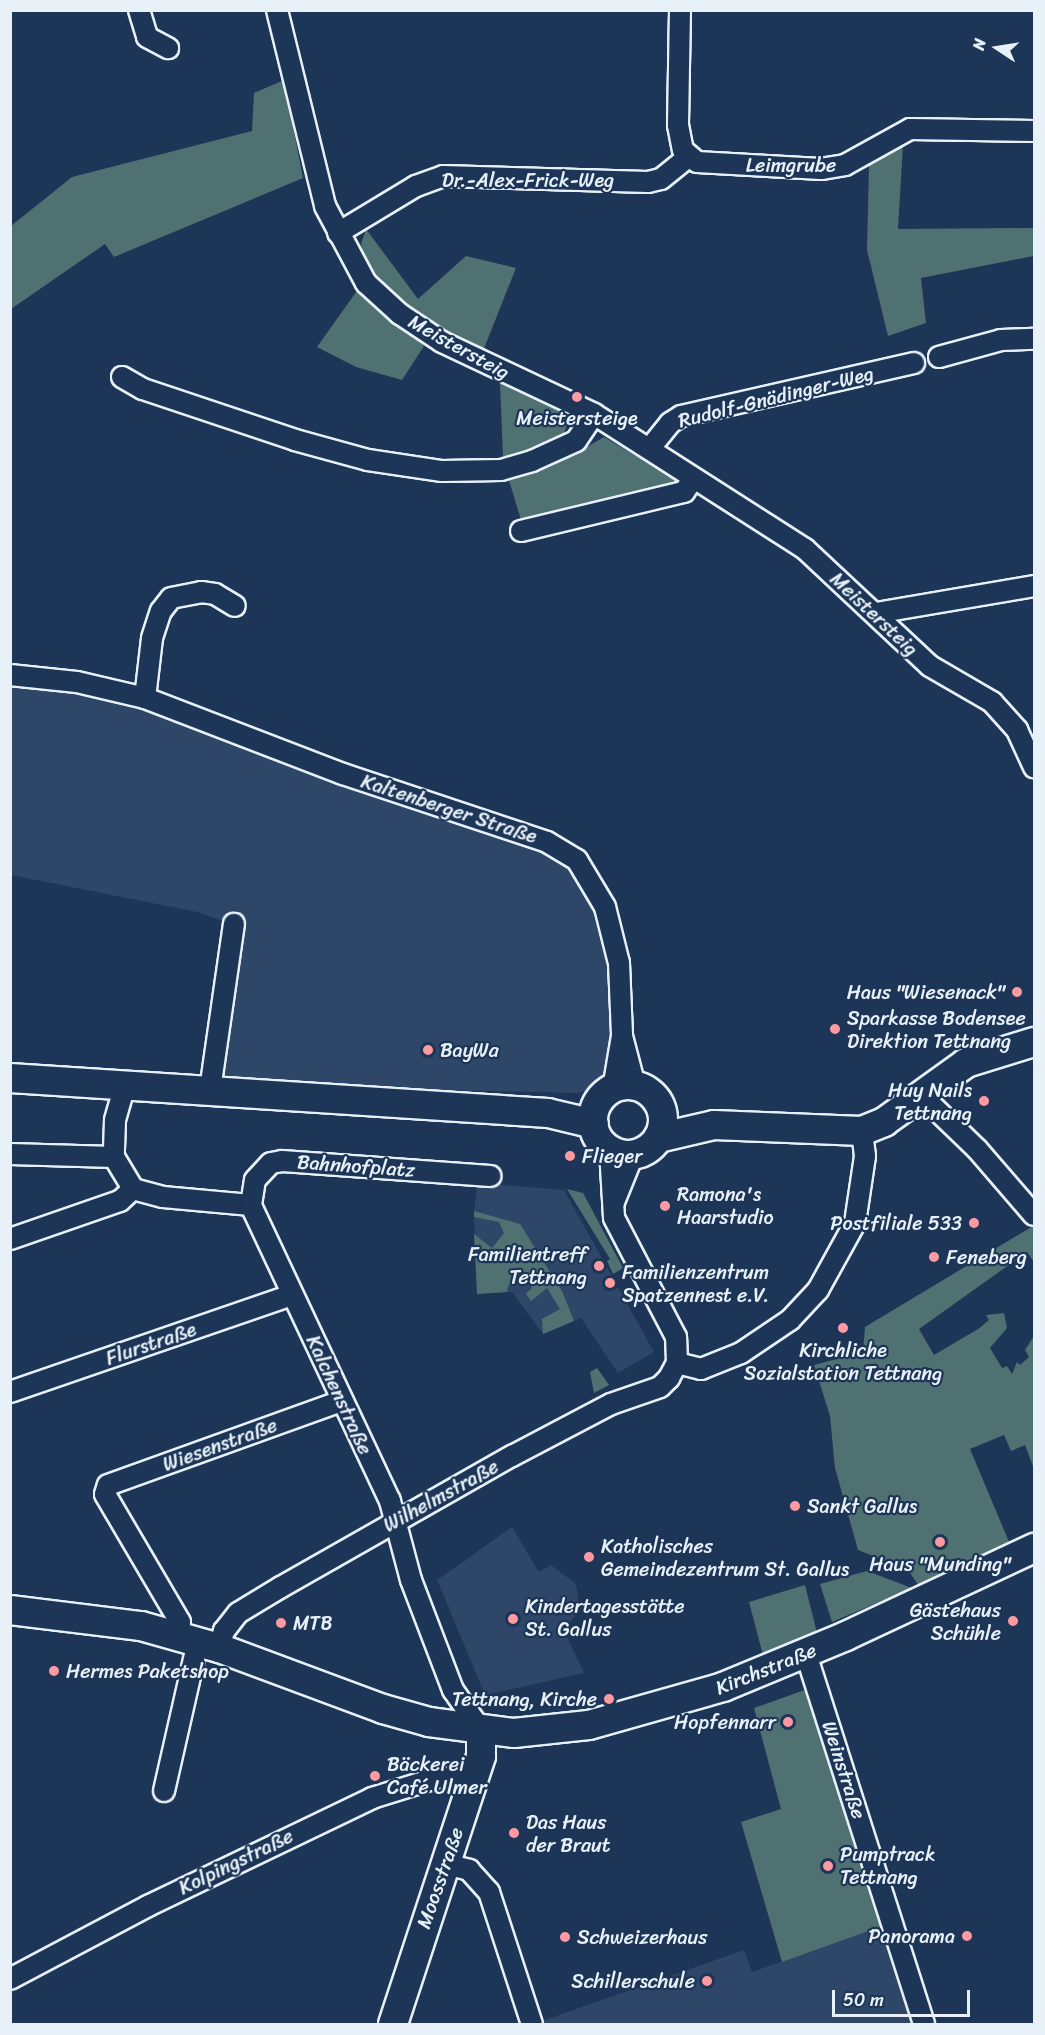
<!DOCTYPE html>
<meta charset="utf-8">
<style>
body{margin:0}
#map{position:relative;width:1045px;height:2035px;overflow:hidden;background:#1d3557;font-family:Sriracha,sans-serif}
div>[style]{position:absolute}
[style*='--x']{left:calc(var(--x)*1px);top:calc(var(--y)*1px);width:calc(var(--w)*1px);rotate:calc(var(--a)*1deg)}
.built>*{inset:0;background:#2e4668}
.green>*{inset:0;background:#507171}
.roads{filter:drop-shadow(2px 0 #e8f1f8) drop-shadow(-2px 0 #e8f1f8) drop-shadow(0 2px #e8f1f8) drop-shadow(0 -2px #e8f1f8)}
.street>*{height:20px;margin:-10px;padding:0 10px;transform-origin:10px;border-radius:10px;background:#1d3557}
.secondary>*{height:28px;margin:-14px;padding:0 14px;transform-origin:14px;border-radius:14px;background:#1d3557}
.secondary>.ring{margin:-14px;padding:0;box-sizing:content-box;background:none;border:28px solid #1d3557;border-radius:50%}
.dots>*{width:16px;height:16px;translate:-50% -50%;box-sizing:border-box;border:3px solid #1d3557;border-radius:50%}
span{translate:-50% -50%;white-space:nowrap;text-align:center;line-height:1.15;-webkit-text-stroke:4.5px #1d3557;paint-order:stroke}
.street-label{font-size:20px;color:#e8f1f8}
.poi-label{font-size:20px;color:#e8f1f8}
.right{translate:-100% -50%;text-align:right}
.left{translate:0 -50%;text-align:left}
.frame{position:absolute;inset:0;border:12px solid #e8f1f8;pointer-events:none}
.north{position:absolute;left:967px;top:18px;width:60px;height:60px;-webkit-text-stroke:4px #1d3557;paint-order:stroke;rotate:282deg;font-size:16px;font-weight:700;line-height:24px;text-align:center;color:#e8f1f8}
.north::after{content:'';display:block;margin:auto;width:21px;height:27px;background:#e8f1f8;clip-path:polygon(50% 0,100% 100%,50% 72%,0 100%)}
.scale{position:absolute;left:832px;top:1990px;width:138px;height:27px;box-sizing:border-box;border:3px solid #e8f1f8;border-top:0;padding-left:8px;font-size:18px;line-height:21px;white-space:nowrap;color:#e8f1f8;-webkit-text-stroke:4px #1d3557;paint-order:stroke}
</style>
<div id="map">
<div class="built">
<div style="clip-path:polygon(10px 675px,77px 682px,577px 860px,613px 933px,614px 1081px,579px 1093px,398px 1089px,220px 1078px,234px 925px,197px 912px,11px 875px)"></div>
<div style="clip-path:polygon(477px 1183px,564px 1190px,654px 1352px,618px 1373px,581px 1318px,543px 1334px,512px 1292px,477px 1294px,474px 1214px)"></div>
<div style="clip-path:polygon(512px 1527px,539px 1572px,551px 1565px,576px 1584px,580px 1609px,564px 1630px,584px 1673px,485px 1695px,437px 1580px)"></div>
<div style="clip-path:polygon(885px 1925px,917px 2024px,544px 2024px,542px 2021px,744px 1950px,752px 1972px)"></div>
</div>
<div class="green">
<div style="clip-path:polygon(284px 80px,303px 178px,114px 257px,105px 244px,11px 309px,11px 226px,72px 177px,252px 131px,254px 93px)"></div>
<div style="clip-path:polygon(903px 145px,898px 229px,1034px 228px,1034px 256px,921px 278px,926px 323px,888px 336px,867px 250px,869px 165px)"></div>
<div style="clip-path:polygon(366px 229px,418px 299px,466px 256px,516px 268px,481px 356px,401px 307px,366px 271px,361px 244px)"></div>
<div style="clip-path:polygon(359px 288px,424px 346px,402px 380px,356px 367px,317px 347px)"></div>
<div style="clip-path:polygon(500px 383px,566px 411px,568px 421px,564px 434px,556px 441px,503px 458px)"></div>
<div style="clip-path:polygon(604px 437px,679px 482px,676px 487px,521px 520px,508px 477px,578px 452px)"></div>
<div style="clip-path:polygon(567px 1189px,583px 1193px,623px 1268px,613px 1274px,607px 1261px,610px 1259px)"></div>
<div style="clip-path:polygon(474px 1211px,520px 1224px,562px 1291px,574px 1321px,543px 1334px,542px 1319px,560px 1309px,547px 1288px,531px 1301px,526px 1294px,532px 1288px,524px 1277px,508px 1286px,507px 1292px,477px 1294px,474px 1234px,492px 1248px,504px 1233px,499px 1222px,474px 1217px)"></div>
<div style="clip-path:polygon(1033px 1226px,1034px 1262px,1027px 1252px,919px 1329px,934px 1355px,978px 1329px,989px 1320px,986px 1315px,1004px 1313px,1007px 1328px,990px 1348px,1002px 1368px,1007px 1366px,1012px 1374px,1017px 1362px,1020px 1365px,1029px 1357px,1025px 1350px,1034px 1336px,1034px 1469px,1025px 1445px,1011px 1451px,1004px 1435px,970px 1449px,1012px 1549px,921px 1589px,908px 1570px,858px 1550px,835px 1468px,830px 1416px,814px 1365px,863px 1352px,865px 1327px)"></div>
<div style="clip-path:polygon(597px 1368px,609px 1385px,594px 1393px,590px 1372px)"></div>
<div style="clip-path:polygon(867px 1571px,912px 1588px,832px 1622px,820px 1584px)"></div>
<div style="clip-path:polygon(805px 1585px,817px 1633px,763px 1655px,749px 1602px)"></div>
<div style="clip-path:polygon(813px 1687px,885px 1925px,782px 1962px,741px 1822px,781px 1809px,754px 1708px)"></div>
</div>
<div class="roads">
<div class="street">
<div style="--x:139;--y:10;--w:28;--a:73"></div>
<div style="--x:147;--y:37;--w:24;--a:28"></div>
<div style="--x:277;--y:10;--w:202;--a:76.2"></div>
<div style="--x:325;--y:206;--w:87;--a:62"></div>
<div style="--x:366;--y:283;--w:46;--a:42.4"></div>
<div style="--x:400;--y:314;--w:50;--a:33.7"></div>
<div style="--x:442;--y:342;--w:168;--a:25.3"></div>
<div style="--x:594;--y:414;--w:250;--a:32.6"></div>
<div style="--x:805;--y:549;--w:171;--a:43.1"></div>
<div style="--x:930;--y:666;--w:72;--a:30.1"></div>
<div style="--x:992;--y:702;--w:38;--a:48"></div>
<div style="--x:1017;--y:730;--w:41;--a:65.3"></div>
<div style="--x:680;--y:10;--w:115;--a:91"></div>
<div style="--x:678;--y:125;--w:25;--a:79"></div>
<div style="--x:683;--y:150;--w:18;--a:41"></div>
<div style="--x:697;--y:162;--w:124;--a:3.2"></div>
<div style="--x:821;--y:169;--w:24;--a:-9"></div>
<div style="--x:845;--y:165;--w:74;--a:-29"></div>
<div style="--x:910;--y:129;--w:124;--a:0.9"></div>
<div style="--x:338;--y:233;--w:91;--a:-31.1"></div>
<div style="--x:416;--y:186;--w:29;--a:-20"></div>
<div style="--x:443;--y:176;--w:205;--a:1.7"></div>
<div style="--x:648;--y:182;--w:13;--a:-13"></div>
<div style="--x:661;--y:179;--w:35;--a:-39"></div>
<div style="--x:939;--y:357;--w:64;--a:-15.3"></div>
<div style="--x:1001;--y:340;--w:33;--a:-2"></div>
<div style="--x:122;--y:377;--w:24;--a:30"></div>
<div style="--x:143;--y:389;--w:160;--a:18.5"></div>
<div style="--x:295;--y:440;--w:76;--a:15.3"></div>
<div style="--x:368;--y:460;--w:75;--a:8.5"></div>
<div style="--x:442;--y:471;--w:59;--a:-1"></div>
<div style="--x:501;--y:470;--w:32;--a:-16"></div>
<div style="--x:532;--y:461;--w:48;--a:-24.4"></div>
<div style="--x:576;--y:441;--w:32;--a:-56"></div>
<div style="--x:650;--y:448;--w:32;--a:-51"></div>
<div style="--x:670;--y:423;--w:13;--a:-32"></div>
<div style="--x:681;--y:416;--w:239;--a:-12.8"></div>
<div style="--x:521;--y:531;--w:168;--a:-13.5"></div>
<div style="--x:684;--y:492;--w:16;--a:-55"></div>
<div style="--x:876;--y:613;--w:160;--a:-9.7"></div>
<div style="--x:10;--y:675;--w:67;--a:6"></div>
<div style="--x:77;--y:682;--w:70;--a:13.2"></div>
<div style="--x:145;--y:698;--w:212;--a:21"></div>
<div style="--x:343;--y:774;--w:215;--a:18.4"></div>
<div style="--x:547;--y:842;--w:35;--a:31"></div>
<div style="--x:577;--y:860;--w:55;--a:59.2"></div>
<div style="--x:605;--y:907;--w:58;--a:76"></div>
<div style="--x:619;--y:963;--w:73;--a:87.6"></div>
<div style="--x:622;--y:1036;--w:54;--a:99.6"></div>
<div style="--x:145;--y:698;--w:60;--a:-83.3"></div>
<div style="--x:152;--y:638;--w:28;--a:-72"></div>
<div style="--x:161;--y:611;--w:16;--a:-52"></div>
<div style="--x:171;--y:598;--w:31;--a:-11"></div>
<div style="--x:201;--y:592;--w:14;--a:8"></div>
<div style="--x:215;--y:594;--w:23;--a:31"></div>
<div style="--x:622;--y:1036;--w:52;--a:75.4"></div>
<div style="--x:125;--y:1085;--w:37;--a:106"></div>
<div style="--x:115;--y:1121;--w:36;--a:92"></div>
<div style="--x:114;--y:1157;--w:37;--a:59"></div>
<div style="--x:133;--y:1189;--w:31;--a:15"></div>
<div style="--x:163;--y:1197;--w:88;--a:5.2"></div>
<div style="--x:210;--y:1090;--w:168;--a:-81.8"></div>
<div style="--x:920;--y:1094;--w:79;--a:44"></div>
<div style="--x:977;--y:1149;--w:87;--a:49.2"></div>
<div style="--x:10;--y:1154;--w:104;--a:1.7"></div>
<div style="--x:614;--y:1202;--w:51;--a:-68"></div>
<div style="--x:10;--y:1239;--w:116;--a:-19.1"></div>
<div style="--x:120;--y:1201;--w:18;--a:-43"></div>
<div style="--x:677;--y:1363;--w:25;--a:14"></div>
<div style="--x:701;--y:1369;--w:43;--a:-21.8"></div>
<div style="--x:741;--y:1353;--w:59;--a:-34"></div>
<div style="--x:790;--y:1320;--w:41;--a:-47"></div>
<div style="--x:818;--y:1290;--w:77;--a:-61.1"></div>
<div style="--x:855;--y:1223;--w:68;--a:-81.5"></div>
<div style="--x:865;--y:1156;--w:25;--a:-97"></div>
<div style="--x:10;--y:1392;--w:298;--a:-19"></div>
<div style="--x:179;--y:1636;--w:14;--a:-86"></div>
<div style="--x:180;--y:1622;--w:148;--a:-120.4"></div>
<div style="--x:105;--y:1494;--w:9;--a:-72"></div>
<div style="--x:108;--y:1485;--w:248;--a:-19.8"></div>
<div style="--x:219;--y:1648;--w:18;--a:-74"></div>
<div style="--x:224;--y:1631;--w:23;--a:-52"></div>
<div style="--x:238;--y:1613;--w:50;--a:-31.2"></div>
<div style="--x:281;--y:1587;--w:266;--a:-29.6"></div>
<div style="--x:512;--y:1456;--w:112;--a:-27.7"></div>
<div style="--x:611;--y:1404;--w:52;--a:-19.1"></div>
<div style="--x:660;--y:1387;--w:13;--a:-45"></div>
<div style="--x:669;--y:1378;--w:17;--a:-62"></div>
<div style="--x:677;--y:1363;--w:26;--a:-92"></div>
<div style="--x:676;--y:1337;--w:134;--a:-117.5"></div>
<div style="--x:614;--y:1218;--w:68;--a:-93.4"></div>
<div style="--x:806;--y:1654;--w:388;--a:72.3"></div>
<div style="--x:481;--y:1730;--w:49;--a:-125"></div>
<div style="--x:453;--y:1690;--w:118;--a:-110.9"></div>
<div style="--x:411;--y:1580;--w:82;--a:-104.9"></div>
<div style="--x:390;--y:1501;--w:327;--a:-115.2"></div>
<div style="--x:251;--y:1205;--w:25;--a:-81"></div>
<div style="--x:255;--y:1180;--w:23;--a:-47"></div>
<div style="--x:271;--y:1163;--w:11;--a:-10"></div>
<div style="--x:282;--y:1161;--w:209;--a:4.1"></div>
<div style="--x:164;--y:1791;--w:154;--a:-77.2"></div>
<div style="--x:444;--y:1864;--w:26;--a:13"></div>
<div style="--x:469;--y:1870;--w:30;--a:48"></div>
<div style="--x:489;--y:1892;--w:139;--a:72"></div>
<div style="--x:10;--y:1979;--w:156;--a:-27.9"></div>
<div style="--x:148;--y:1906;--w:249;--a:-25.7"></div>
<div style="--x:372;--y:1798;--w:71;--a:-17.2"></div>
<div style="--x:440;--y:1777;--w:33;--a:11"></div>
</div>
<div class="secondary">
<div style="--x:10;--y:1078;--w:539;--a:3.72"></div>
<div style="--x:548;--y:1113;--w:47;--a:13.4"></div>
<div class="ring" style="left:593px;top:1085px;width:42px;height:42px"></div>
<div style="--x:658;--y:1138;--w:57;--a:-13.1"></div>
<div style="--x:714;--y:1125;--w:148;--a:2.3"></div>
<div style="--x:862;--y:1131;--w:24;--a:-22"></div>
<div style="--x:884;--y:1122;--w:101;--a:-35.7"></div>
<div style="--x:966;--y:1063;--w:71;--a:-17.2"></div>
<div style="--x:10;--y:1610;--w:132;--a:7"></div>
<div style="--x:141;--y:1626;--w:81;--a:15.8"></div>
<div style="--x:219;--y:1648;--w:175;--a:20.4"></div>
<div style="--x:383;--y:1709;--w:48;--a:15.8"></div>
<div style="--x:429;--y:1722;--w:86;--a:7.4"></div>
<div style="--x:514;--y:1733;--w:75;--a:-6.1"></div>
<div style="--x:589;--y:1725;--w:139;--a:-15.8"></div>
<div style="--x:723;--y:1687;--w:133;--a:-22.5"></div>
<div style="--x:846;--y:1636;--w:208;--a:-25.1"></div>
<div style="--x:393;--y:2024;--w:282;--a:-71.8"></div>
<div style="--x:481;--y:1756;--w:26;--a:-90"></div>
</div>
</div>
<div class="dots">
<div style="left:577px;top:397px;background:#ff9aa2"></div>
<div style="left:1017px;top:992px;background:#ff9aa2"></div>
<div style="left:835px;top:1029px;background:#ff9aa2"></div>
<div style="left:428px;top:1050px;background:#ff9aa2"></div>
<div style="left:984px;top:1101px;background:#ff9aa2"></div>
<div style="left:570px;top:1156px;background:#ff9aa2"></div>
<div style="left:665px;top:1206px;background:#ff9aa2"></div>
<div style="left:974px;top:1223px;background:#ff9aa2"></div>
<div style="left:934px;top:1257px;background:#ff9aa2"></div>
<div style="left:599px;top:1266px;background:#ff9aa2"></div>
<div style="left:610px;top:1283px;background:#ff9aa2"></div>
<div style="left:843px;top:1328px;background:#ff9aa2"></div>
<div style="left:795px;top:1506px;background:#ff9aa2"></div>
<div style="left:940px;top:1542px;background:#ff9aa2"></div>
<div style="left:589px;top:1557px;background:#ff9aa2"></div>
<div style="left:513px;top:1619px;background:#ff9aa2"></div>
<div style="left:1013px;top:1621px;background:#ff9aa2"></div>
<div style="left:281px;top:1623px;background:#ff9aa2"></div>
<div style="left:54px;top:1671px;background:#ff9aa2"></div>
<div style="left:609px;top:1699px;background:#ff9aa2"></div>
<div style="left:788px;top:1722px;background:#ff9aa2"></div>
<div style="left:375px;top:1776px;background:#ff9aa2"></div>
<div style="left:514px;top:1833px;background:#ff9aa2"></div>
<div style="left:828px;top:1866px;background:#ff9aa2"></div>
<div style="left:967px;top:1936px;background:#ff9aa2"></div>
<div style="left:565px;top:1937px;background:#ff9aa2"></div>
<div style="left:707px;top:1981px;background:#ff9aa2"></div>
</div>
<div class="street-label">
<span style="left:791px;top:165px">Leimgrube</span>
<span style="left:528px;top:180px">Dr.-Alex-Frick-Weg</span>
<span style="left:459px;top:347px;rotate:29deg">Meistersteig</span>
<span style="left:776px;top:397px;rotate:-14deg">Rudolf-Gnädinger-Weg</span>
<span style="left:874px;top:614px;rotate:43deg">Meistersteig</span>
<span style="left:449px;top:809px;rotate:18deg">Kaltenberger Straße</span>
<span style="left:356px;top:1166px;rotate:4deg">Bahnhofplatz</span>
<span style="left:151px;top:1344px;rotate:-19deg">Flurstraße</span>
<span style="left:339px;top:1395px;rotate:65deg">Kalchenstraße</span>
<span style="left:220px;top:1445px;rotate:-20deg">Wiesenstraße</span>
<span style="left:441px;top:1496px;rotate:-29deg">Wilhelmstraße</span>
<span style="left:766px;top:1669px;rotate:-22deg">Kirchstraße</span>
<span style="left:844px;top:1770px;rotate:72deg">Weinstraße</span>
<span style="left:236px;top:1862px;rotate:-26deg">Kolpingstraße</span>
<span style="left:440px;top:1878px;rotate:-71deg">Moosstraße</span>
</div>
<div class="poi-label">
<span style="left:577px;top:418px">Meistersteige</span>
<span class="right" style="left:1005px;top:992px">Haus "Wiesenack"</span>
<span class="left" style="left:847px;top:1030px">Sparkasse Bodensee<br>Direktion Tettnang</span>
<span class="left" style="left:440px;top:1050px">BayWa</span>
<span class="right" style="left:972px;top:1102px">Huy Nails<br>Tettnang</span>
<span class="left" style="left:582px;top:1156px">Flieger</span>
<span class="left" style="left:677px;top:1206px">Ramona's<br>Haarstudio</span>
<span class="right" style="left:962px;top:1223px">Postfiliale 533</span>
<span class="right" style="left:587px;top:1266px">Familientreff<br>Tettnang</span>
<span class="left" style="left:946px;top:1257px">Feneberg</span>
<span class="left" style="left:622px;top:1284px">Familienzentrum<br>Spatzennest e.V.</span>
<span style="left:843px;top:1362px">Kirchliche<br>Sozialstation Tettnang</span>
<span class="left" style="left:807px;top:1506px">Sankt Gallus</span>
<span class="left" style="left:601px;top:1558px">Katholisches<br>Gemeindezentrum St. Gallus</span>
<span style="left:940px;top:1564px">Haus "Munding"</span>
<span class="left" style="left:525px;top:1618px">Kindertagesstätte<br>St. Gallus</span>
<span class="right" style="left:1001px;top:1622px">Gästehaus<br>Schühle</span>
<span class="left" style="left:293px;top:1623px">MTB</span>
<span class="left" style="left:66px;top:1671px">Hermes Paketshop</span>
<span class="right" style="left:597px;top:1699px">Tettnang, Kirche</span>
<span class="right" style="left:776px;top:1722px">Hopfennarr</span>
<span class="left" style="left:387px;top:1776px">Bäckerei<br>Café Ulmer</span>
<span class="left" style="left:526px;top:1834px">Das Haus<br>der Braut</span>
<span class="left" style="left:840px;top:1866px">Pumptrack<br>Tettnang</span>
<span class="right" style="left:955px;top:1936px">Panorama</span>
<span class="left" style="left:577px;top:1937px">Schweizerhaus</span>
<span class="right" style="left:695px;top:1981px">Schillerschule</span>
</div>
<div class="frame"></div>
<div class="north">N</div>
<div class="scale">50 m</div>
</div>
